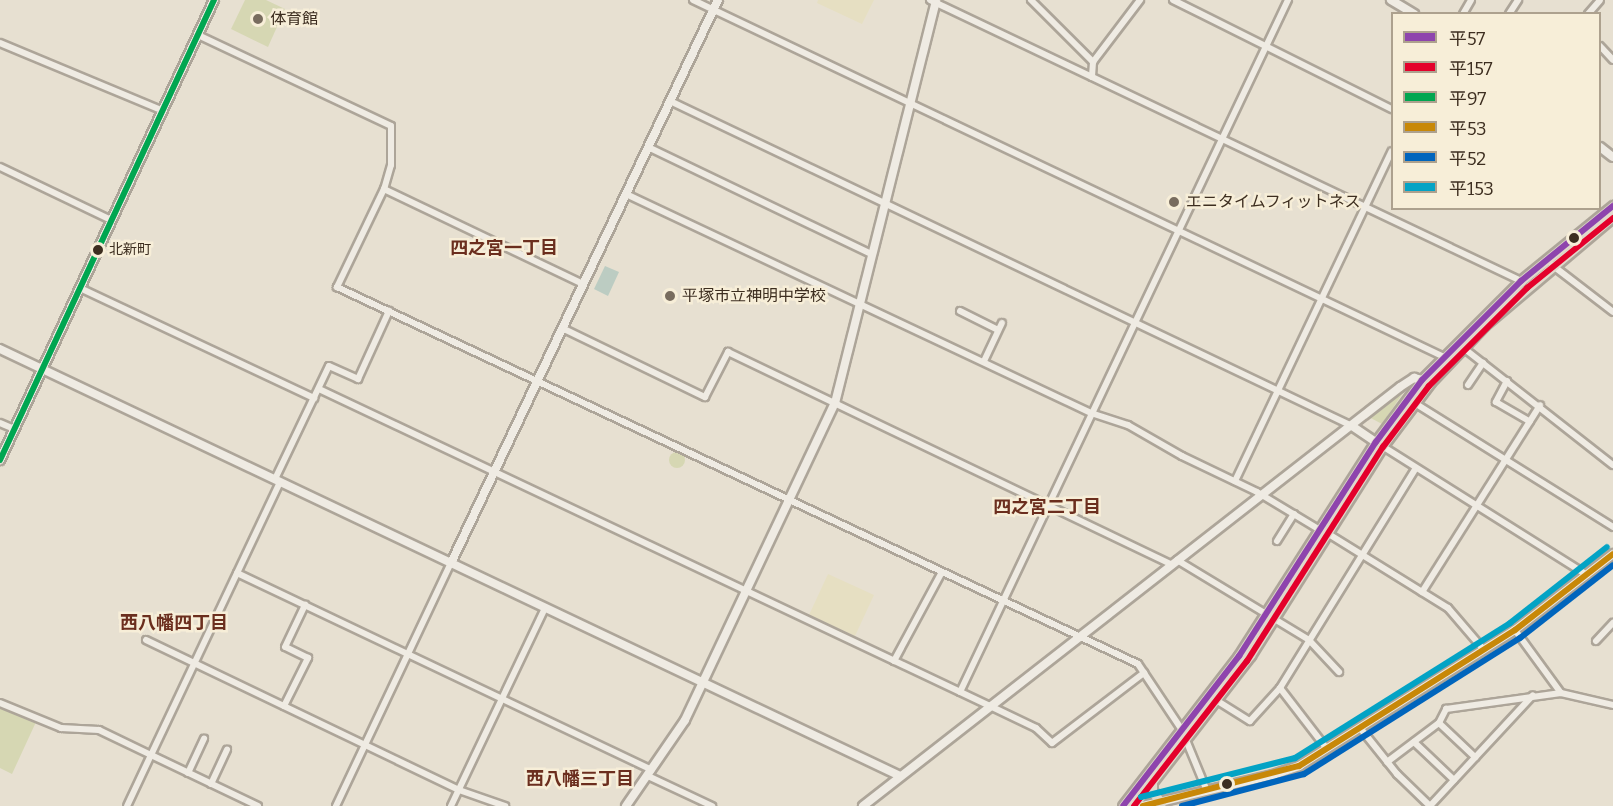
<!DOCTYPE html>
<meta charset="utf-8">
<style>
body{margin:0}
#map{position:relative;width:1613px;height:806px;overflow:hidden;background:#e7e0d1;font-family:Bitter,"Noto Sans JP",serif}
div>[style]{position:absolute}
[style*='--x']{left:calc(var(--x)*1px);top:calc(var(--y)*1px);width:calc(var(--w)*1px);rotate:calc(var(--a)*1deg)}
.farmland>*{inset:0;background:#e6dfc2}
.green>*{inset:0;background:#d6d7b3}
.round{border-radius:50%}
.water>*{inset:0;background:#bcccc2}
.roads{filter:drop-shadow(2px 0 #ada599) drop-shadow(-2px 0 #ada599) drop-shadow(0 2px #ada599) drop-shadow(0 -2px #ada599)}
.minor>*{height:6px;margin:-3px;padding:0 3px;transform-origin:3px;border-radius:3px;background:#efebe3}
.tertiary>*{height:8px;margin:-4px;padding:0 4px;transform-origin:4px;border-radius:4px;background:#efebe3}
.secondary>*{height:8px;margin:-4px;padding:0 4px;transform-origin:4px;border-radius:4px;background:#efebe3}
.trunk>*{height:9px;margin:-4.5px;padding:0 4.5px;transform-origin:4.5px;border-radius:4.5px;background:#e0d9cb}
.bus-1>*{height:6px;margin:-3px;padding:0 3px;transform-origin:3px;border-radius:3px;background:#8e44ad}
.bus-2>*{height:6px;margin:-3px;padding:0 3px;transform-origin:3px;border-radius:3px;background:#e4002b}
.bus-3>*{height:6px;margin:-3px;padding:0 3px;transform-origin:3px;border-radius:3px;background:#00a651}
.bus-4>*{height:6px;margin:-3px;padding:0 3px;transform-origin:3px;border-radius:3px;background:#c88808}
.bus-5>*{height:6px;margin:-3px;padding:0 3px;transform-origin:3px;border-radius:3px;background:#0065bd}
.bus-6>*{height:6px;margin:-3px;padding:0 3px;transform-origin:3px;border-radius:3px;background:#03a3c5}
.dots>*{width:16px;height:16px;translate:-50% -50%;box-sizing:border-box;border:3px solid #f7eed8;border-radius:50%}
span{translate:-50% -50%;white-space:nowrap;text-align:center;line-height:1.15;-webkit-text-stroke:5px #f7eed8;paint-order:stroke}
.bus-label{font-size:14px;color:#3d2e20}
.left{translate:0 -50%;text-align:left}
.poi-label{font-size:16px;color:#3d2e20}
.neighbourhood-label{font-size:18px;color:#6b2e1e;font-weight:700}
.legend{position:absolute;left:1391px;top:12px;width:210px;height:198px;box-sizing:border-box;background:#f7eed8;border:2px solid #ada18e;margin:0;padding:8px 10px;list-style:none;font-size:18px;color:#3d2e20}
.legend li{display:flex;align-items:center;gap:12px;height:30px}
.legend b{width:30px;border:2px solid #ada18e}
</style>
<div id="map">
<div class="farmland">
<div style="clip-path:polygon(818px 0,874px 0,862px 24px,817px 3px)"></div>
<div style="clip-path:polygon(828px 574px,874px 595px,855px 636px,809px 615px)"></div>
</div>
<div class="green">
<div style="clip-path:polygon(245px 0,266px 0,285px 9px,268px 47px,231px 29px)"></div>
<div style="clip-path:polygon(1409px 384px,1382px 424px,1367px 416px)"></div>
<div class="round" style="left:669px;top:452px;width:16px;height:16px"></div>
<div style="clip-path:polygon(0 708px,36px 722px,12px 774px,0 768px)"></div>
</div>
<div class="water">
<div style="clip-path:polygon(605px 266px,619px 272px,608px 296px,594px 289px)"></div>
</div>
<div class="roads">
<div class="minor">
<div style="--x:693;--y:0;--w:829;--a:25.42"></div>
<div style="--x:930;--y:0;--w:654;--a:25.43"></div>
<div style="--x:1031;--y:0;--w:88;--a:45"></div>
<div style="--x:1093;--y:62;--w:15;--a:94"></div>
<div style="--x:1173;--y:0;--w:245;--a:26.5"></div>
<div style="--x:1463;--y:14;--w:16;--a:-60"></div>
<div style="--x:1509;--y:14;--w:17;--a:-57"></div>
<div style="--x:1588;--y:14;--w:18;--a:-49"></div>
<div style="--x:198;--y:35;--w:213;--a:25.2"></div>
<div style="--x:391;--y:126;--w:39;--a:90"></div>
<div style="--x:391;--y:165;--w:25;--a:106"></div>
<div style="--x:384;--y:189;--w:109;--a:115.6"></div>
<div style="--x:337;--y:287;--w:885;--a:25.2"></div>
<div style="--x:1138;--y:664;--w:79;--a:56.3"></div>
<div style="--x:0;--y:43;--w:174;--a:22.6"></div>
<div style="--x:1600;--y:46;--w:19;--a:47"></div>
<div style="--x:1093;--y:62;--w:78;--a:-52.8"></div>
<div style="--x:670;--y:101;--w:755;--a:25.48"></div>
<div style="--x:648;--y:147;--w:247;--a:25.6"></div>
<div style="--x:0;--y:167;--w:123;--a:25.5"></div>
<div style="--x:384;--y:189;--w:221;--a:25.5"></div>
<div style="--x:626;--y:194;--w:514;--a:25.22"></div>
<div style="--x:1091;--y:413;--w:39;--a:18"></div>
<div style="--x:1128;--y:425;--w:62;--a:29.9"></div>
<div style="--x:1182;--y:456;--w:83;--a:25.6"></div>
<div style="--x:1257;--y:492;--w:74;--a:31.1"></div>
<div style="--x:1552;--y:265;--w:77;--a:37.6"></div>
<div style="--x:80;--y:288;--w:259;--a:25.2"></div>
<div style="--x:960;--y:311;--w:42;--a:26.6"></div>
<div style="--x:562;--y:328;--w:159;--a:25.8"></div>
<div style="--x:705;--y:397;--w:51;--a:-62.9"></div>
<div style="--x:728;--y:352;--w:491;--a:25.6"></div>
<div style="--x:1461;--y:346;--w:193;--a:38.1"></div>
<div style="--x:984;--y:361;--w:42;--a:-64.7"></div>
<div style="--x:1507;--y:381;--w:24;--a:118"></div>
<div style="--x:1496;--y:402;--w:39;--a:30"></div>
<div style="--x:1468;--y:385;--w:27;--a:-56"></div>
<div style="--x:319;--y:389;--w:742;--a:25.29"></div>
<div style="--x:990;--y:706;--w:51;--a:25.6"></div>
<div style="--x:1036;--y:728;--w:22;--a:43"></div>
<div style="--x:1052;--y:743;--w:116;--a:-37.3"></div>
<div style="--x:1413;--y:402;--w:236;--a:32"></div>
<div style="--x:0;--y:423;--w:15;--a:23"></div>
<div style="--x:1379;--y:444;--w:246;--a:32.2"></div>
<div style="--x:275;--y:479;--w:125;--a:-64.5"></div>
<div style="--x:329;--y:366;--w:32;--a:24"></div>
<div style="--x:358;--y:379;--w:75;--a:-65.5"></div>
<div style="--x:1235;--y:481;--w:365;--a:-64.6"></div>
<div style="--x:1327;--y:533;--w:142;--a:31.8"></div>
<div style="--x:1448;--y:608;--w:55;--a:49.4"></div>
<div style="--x:1277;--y:541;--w:32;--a:-58"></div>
<div style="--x:1177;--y:560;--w:154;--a:31.2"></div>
<div style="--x:1309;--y:640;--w:44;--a:46.8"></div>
<div style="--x:237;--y:573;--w:459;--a:25.4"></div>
<div style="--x:1422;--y:592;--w:221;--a:-57.7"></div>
<div style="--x:1515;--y:630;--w:78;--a:53.9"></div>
<div style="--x:146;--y:640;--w:347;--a:25.6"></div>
<div style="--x:459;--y:790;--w:49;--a:19.2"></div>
<div style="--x:1596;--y:641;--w:25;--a:-47"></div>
<div style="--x:894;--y:661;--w:101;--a:-61.7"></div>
<div style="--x:1280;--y:688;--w:77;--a:52.4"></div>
<div style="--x:960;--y:692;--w:766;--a:-64.64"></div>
<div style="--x:1216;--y:700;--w:40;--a:32"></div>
<div style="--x:1250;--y:721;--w:45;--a:-47.7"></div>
<div style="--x:1280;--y:688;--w:257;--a:-58.3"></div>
<div style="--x:0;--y:703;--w:66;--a:22.3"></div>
<div style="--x:61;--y:728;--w:38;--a:3"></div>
<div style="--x:99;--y:730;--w:58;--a:25.7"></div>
<div style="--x:151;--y:755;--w:56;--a:115.2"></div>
<div style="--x:284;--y:706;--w:54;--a:-63.4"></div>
<div style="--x:308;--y:658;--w:25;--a:-154"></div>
<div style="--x:285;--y:647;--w:47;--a:-64.5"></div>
<div style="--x:1439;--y:723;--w:50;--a:43.4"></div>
<div style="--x:1361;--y:729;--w:58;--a:51.3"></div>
<div style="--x:1397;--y:774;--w:46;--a:44.1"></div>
<div style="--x:1186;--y:740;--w:55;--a:67.6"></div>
<div style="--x:1414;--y:742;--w:55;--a:43.5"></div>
<div style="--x:1387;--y:762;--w:65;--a:-36.9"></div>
<div style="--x:1439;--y:723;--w:16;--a:-63"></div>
<div style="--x:1446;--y:709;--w:116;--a:-7.9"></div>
<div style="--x:1561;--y:693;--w:53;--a:13"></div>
<div style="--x:188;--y:773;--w:38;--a:-65"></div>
<div style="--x:648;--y:776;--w:71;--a:25.1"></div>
<div style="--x:211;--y:784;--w:38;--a:-65"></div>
<div style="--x:258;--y:806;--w:119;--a:-154.5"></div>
<div style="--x:151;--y:755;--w:302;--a:-64.7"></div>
<div style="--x:336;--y:806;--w:269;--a:-64.7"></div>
<div style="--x:451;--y:806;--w:219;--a:-64.6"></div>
<div style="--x:1430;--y:806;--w:151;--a:-47.1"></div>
</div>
<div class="tertiary">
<div style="--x:1391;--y:0;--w:27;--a:31"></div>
<div style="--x:1600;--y:147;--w:16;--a:38"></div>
<div style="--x:0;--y:349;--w:996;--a:25.38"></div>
<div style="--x:1352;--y:426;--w:29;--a:34"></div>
<div style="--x:451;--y:563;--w:623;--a:-64.63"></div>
<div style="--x:626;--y:806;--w:104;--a:-55.5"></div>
<div style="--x:685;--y:720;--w:351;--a:-64.7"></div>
<div style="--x:835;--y:403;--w:415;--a:-75.9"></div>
<div style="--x:863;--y:806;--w:681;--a:-37.96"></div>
<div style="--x:1400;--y:387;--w:17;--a:-33"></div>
<div style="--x:1414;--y:378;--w:8;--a:14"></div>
<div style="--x:1143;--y:806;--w:134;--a:-13.4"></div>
<div style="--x:1273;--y:775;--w:28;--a:-19"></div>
<div style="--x:1299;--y:766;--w:255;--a:-32.2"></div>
<div style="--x:1515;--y:630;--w:124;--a:-37.8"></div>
</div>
<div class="secondary">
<div style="--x:0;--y:460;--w:507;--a:-65.05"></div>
</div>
<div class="trunk">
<div style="--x:1152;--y:781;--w:10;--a:90"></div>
<div style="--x:1152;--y:791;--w:15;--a:53"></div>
<div style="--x:1123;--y:806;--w:190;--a:-52.3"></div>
<div style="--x:1239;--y:656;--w:254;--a:-57.4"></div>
<div style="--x:1376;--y:442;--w:77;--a:-53.4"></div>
<div style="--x:1422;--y:380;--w:140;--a:-45"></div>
<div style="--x:1521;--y:281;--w:119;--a:-39.2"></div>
<div style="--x:1133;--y:806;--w:191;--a:-52.2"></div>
<div style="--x:1250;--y:655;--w:247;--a:-57.7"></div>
<div style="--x:1382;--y:446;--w:80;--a:-53.1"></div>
<div style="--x:1430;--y:382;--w:79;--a:-46.5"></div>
<div style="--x:1484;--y:325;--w:169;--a:-40.2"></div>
</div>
</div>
<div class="bus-1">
<div style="--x:1123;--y:806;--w:190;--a:-52.3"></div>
<div style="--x:1239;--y:656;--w:254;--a:-57.4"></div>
<div style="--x:1376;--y:442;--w:77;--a:-53.4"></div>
<div style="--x:1422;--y:380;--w:140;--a:-45"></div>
<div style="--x:1521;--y:281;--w:119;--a:-39.2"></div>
</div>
<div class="bus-2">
<div style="--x:1134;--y:806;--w:184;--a:-52.1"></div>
<div style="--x:1247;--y:661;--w:254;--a:-57.6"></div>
<div style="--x:1383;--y:447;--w:76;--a:-53"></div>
<div style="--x:1429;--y:386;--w:139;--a:-45"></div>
<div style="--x:1527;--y:288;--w:111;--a:-39.1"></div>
</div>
<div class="bus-3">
<div style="--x:0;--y:460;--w:507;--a:-65.05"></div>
</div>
<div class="bus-4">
<div style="--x:1143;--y:806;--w:161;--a:-14.4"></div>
<div style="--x:1299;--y:766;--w:255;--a:-32.2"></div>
<div style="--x:1515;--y:630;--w:124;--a:-37.8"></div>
</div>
<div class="bus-5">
<div style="--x:1182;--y:806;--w:126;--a:-14.7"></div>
<div style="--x:1304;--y:774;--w:255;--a:-32.2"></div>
<div style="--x:1520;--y:638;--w:118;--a:-38.1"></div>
</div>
<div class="bus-6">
<div style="--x:1141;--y:797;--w:159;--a:-14.2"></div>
<div style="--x:1295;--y:758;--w:254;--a:-32.1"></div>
<div style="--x:1510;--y:623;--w:123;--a:-38.1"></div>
</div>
<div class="dots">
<div style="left:258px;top:19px;background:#786c5e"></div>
<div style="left:1174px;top:202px;background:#786c5e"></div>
<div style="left:1574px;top:238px;background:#3d2e20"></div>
<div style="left:98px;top:250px;background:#3d2e20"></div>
<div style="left:670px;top:296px;background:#786c5e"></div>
<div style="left:1227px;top:784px;background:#3d2e20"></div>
</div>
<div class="bus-label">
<span class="left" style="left:109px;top:250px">北新町</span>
</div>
<div class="poi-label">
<span class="left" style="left:270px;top:19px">体育館</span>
<span class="left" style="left:1186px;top:202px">エニタイムフィットネス</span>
<span class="left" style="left:682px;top:296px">平塚市立神明中学校</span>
</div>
<div class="neighbourhood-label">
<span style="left:504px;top:248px">四之宮一丁目</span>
<span style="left:1047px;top:507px">四之宮二丁目</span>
<span style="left:174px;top:623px">西八幡四丁目</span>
<span style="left:580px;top:779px">西八幡三丁目</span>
</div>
<ul class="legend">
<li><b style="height:8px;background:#8e44ad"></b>平57</li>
<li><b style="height:8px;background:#e4002b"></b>平157</li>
<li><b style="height:8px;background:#00a651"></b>平97</li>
<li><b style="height:8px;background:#c88808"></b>平53</li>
<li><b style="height:8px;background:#0065bd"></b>平52</li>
<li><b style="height:8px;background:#03a3c5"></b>平153</li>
</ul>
</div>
